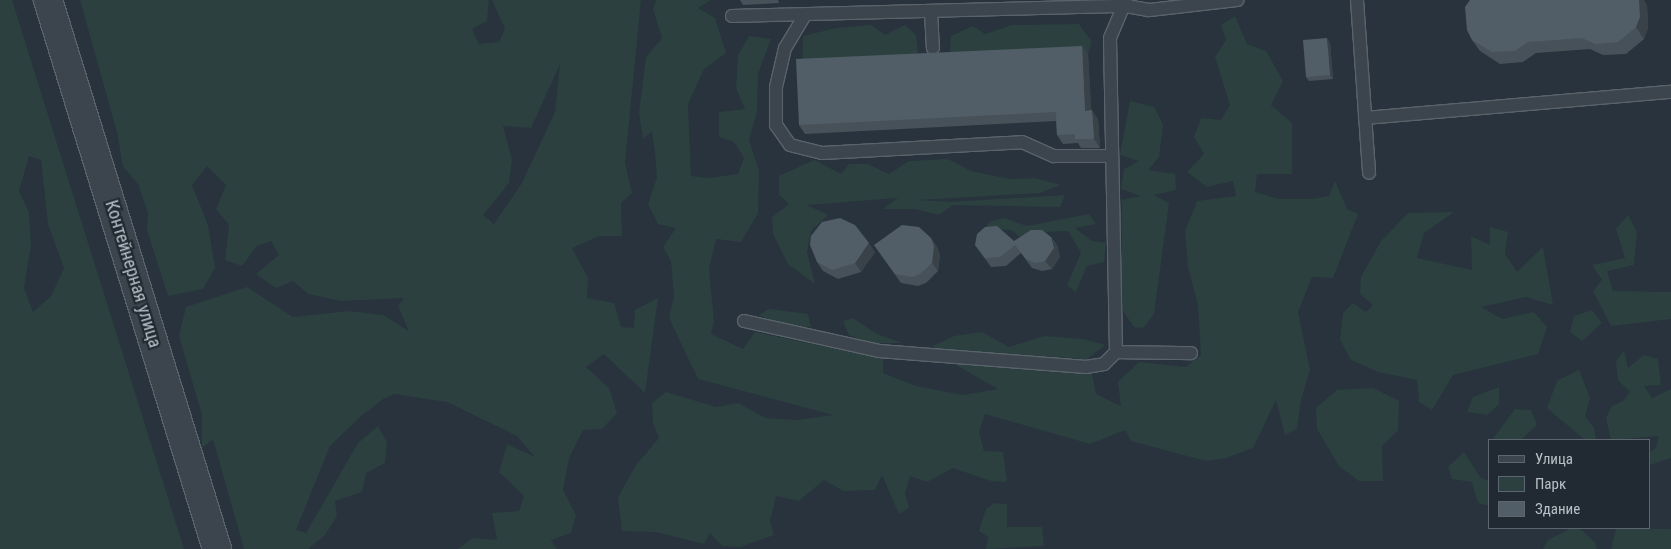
<!DOCTYPE html>
<meta charset="utf-8">
<style>
body{margin:0}
#map{position:relative;width:1671px;height:549px;overflow:hidden;background:#28333d;font-family:"Roboto Condensed",sans-serif}
div>[style]{position:absolute}
[style*='--x']{left:calc(var(--x)*1px);top:calc(var(--y)*1px);width:calc(var(--w)*1px);rotate:calc(var(--a)*1deg)}
.green>*{inset:0;background:#2b403f}
.roads{filter:drop-shadow(1px 0 #5a636b) drop-shadow(-1px 0 #5a636b) drop-shadow(0 1px #5a636b) drop-shadow(0 -1px #5a636b)}
.service>*{height:12px;margin:-6px;padding:0 6px;transform-origin:6px;border-radius:6px;background:#3c454d}
.tertiary>*{height:28px;margin:-14px;padding:0 14px;transform-origin:14px;border-radius:14px;background:#3c454d}
.wall>*{inset:0;background:#475159}
.shaded-wall>*{inset:0;background:#394248}
.building>*{inset:0;background:#525e67}
span{translate:-50% -50%;white-space:nowrap;text-align:center;line-height:1.15;-webkit-text-stroke:4.5px #212a32;paint-order:stroke}
.street-label{font-size:18px;color:#b8c0c8}
.legend{position:absolute;left:1488px;top:439px;width:162px;height:90px;box-sizing:border-box;background:#212a32;border:1px solid #5d666e;margin:0;padding:6px 9px;list-style:none;font-size:15px;color:#b8c0c8}
.legend li{display:flex;align-items:center;gap:10px;height:25px}
.legend b{width:25px;border:1px solid #5d666e}
</style>
<div id="map">
<div class="green">
<div style="clip-path:polygon(evenodd,0 0,12px 0,184px 549px,0 549px,0 0,29px 156px,41px 160px,48px 224px,64px 268px,51px 296px,33px 312px,24px 288px,31px 244px,29px 212px,19px 191px,29px 156px)"></div>
<div style="clip-path:polygon(evenodd,80px 0,489px 0,487px 21px,472px 29px,479px 44px,499px 42px,505px 29px,492px 0,641px 0,625px 163px,632px 193px,621px 203px,622px 236px,599px 236px,572px 248px,588px 278px,587px 298px,614px 303px,621px 327px,634px 328px,635px 310px,658px 298px,645px 393px,604px 354px,586px 367px,609px 388px,617px 413px,602px 429px,583px 430px,569px 458px,563px 490px,576px 515px,571px 533px,551px 540px,557px 549px,458px 549px,473px 538px,497px 540px,492px 513px,519px 511px,524px 496px,499px 472px,507px 444px,535px 457px,517px 436px,447px 402px,394px 394px,383px 399px,359px 418px,330px 446px,296px 530px,306px 533px,358px 443px,378px 426px,387px 442px,385px 463px,366px 473px,362px 492px,335px 501px,337px 516px,325px 535px,308px 549px,244px 549px,213px 439px,202px 448px,202px 415px,179px 336px,186px 307px,247px 287px,293px 317px,349px 311px,383px 315px,409px 331px,398px 306px,404px 298px,341px 301px,308px 294px,293px 281px,276px 288px,256px 274px,279px 255px,271px 241px,257px 246px,242px 266px,225px 260px,229px 225px,216px 209px,226px 185px,207px 166px,192px 185px,208px 225px,215px 268px,203px 289px,168px 296px,147px 230px,148px 213px,138px 184px,123px 166px,117px 132px,80px 0,560px 64px,555px 112px,522px 183px,494px 224px,483px 215px,509px 183px,512px 160px,503px 126px,531px 128px,560px 64px)"></div>
<div style="clip-path:polygon(656px 0,711px 0,698px 8px,715px 18px,726px 53px,704px 69px,688px 104px,691px 176px,708px 178px,738px 174px,744px 158px,734px 142px,719px 137px,719px 112px,745px 109px,736px 88px,738px 55px,749px 36px,771px 39px,758px 74px,757px 111px,749px 140px,759px 171px,758px 213px,741px 242px,716px 239px,709px 269px,714px 321px,711px 334px,743px 349px,755px 332px,883px 359px,883px 373px,916px 386px,963px 395px,998px 389px,947px 360px,1092px 374px,1096px 394px,1121px 406px,1118px 382px,1139px 362px,1186px 367px,1201px 355px,1198px 305px,1188px 267px,1185px 231px,1197px 201px,1236px 196px,1233px 181px,1207px 187px,1187px 172px,1204px 154px,1194px 137px,1201px 118px,1221px 120px,1230px 105px,1215px 57px,1226px 40px,1221px 25px,1235px 16px,1247px 44px,1266px 51px,1283px 81px,1271px 105px,1292px 123px,1292px 174px,1257px 174px,1255px 192px,1279px 199px,1312px 199px,1329px 196px,1335px 181px,1347px 209px,1358px 214px,1333px 278px,1312px 277px,1298px 312px,1310px 370px,1301px 400px,1297px 429px,1285px 435px,1276px 400px,1253px 448px,1226px 458px,1206px 461px,1131px 441px,1125px 430px,1090px 444px,985px 414px,979px 432px,984px 451px,1003px 452px,1007px 482px,991px 481px,953px 468px,927px 482px,910px 476px,905px 493px,909px 508px,899px 514px,882px 475px,875px 490px,843px 491px,824px 480px,799px 501px,776px 496px,770px 521px,774px 535px,740px 547px,722px 546px,710px 533px,704px 544px,656px 532px,622px 531px,618px 497px,636px 465px,659px 438px,653px 423px,652px 403px,666px 392px,716px 407px,738px 403px,766px 418px,797px 420px,833px 415px,698px 379px,669px 318px,674px 296px,671px 261px,663px 247px,676px 228px,658px 224px,648px 204px,657px 177px,655px 152px,652px 131px,643px 139px,639px 113px,646px 57px,662px 38px,653px 9px)"></div>
<div style="clip-path:polygon(1079px 24px,1092px 42px,1088px 54px,949px 61px,951px 36px,973px 26px,985px 34px,1012px 25px)"></div>
<div style="clip-path:polygon(871px 25px,885px 35px,905px 25px,916px 35px,918px 52px,912px 63px,802px 68px,803px 36px,836px 28px)"></div>
<div style="clip-path:polygon(1130px 101px,1154px 107px,1163px 125px,1159px 157px,1148px 170px,1175px 174px,1176px 190px,1154px 195px,1169px 203px,1154px 314px,1143px 328px,1134px 327px,1121px 308px,1122px 200px,1141px 196px,1121px 189px,1124px 169px,1139px 161px,1120px 155px)"></div>
<div style="clip-path:polygon(948px 159px,971px 171px,1010px 179px,1035px 178px,1061px 185px,1040px 193px,918px 200px,950px 202px,1065px 195px,1060px 207px,953px 205px,939px 215px,915px 209px,883px 209px,898px 198px,807px 205px,828px 215px,811px 231px,807px 252px,815px 284px,788px 264px,773px 234px,772px 217px,789px 204px,779px 195px,779px 176px,814px 160px,841px 174px,849px 164px,868px 164px,889px 174px,909px 161px)"></div>
<div style="clip-path:polygon(1454px 212px,1424px 233px,1417px 258px,1472px 270px,1471px 236px,1490px 245px,1490px 227px,1508px 232px,1505px 254px,1517px 272px,1543px 247px,1553px 305px,1526px 297px,1481px 307px,1502px 319px,1534px 312px,1547px 327px,1538px 354px,1453px 375px,1432px 410px,1419px 402px,1417px 380px,1378px 372px,1351px 360px,1340px 340px,1343px 313px,1353px 303px,1366px 312px,1373px 305px,1360px 294px,1361px 277px,1381px 241px,1408px 213px)"></div>
<div style="clip-path:polygon(1089px 214px,1096px 224px,1075px 228px,1092px 241px,1106px 243px,1104px 262px,1087px 266px,1076px 292px,1067px 285px,1081px 253px,1068px 231px,1043px 232px,1023px 239px,1011px 230px,985px 229px,989px 222px,1004px 218px,1027px 226px)"></div>
<div style="clip-path:polygon(1628px 215px,1637px 232px,1634px 265px,1607px 271px,1613px 291px,1671px 292px,1671px 319px,1611px 326px,1593px 291px,1602px 280px,1592px 265px,1625px 258px,1616px 229px)"></div>
<div style="clip-path:polygon(769px 309px,808px 314px,811px 327px,784px 325px,758px 315px)"></div>
<div style="clip-path:polygon(1592px 310px,1602px 323px,1582px 341px,1570px 332px,1574px 316px)"></div>
<div style="clip-path:polygon(853px 318px,877px 334px,902px 343px,871px 343px,849px 335px,843px 321px)"></div>
<div style="clip-path:polygon(982px 332px,1009px 347px,1044px 336px,1083px 339px,1105px 345px,1087px 359px,949px 351px,931px 347px,954px 336px)"></div>
<div style="clip-path:polygon(1624px 350px,1628px 368px,1644px 355px,1658px 359px,1661px 385px,1644px 386px,1652px 398px,1671px 389px,1671px 458px,1650px 465px,1650px 452px,1656px 448px,1659px 436px,1611px 440px,1606px 418px,1612px 406px,1623px 401px,1630px 392px,1618px 380px,1616px 361px)"></div>
<div style="clip-path:polygon(1579px 370px,1590px 398px,1585px 416px,1594px 428px,1596px 440px,1585px 440px,1547px 408px,1557px 381px)"></div>
<div style="clip-path:polygon(1499px 387px,1499px 404px,1487px 415px,1467px 412px,1473px 397px)"></div>
<div style="clip-path:polygon(1373px 388px,1399px 401px,1398px 430px,1382px 446px,1383px 481px,1359px 481px,1339px 466px,1317px 429px,1316px 408px,1337px 390px)"></div>
<div style="clip-path:polygon(1515px 409px,1531px 410px,1537px 425px,1521px 440px,1492px 440px)"></div>
<div style="clip-path:polygon(1464px 452px,1481px 478px,1490px 481px,1490px 506px,1478px 503px,1472px 482px,1452px 479px,1448px 467px)"></div>
<div style="clip-path:polygon(994px 503px,1007px 504px,1007px 527px,1042px 527px,1044px 546px,986px 549px,988px 537px,979px 531px,986px 509px)"></div>
<div style="clip-path:polygon(1571px 528px,1579px 528px,1595px 542px,1597px 549px,1543px 549px,1548px 540px)"></div>
<div style="clip-path:polygon(1616px 528px,1671px 529px,1671px 549px,1611px 549px)"></div>
</div>
<div class="roads">
<div class="service">
<div style="--x:1357;--y:0;--w:173;--a:86"></div>
<div style="--x:931;--y:12;--w:36;--a:87"></div>
<div style="--x:805;--y:15;--w:39;--a:121"></div>
<div style="--x:785;--y:48;--w:40;--a:103"></div>
<div style="--x:776;--y:87;--w:38;--a:90"></div>
<div style="--x:776;--y:125;--w:24;--a:55"></div>
<div style="--x:790;--y:145;--w:33;--a:14"></div>
<div style="--x:822;--y:153;--w:200;--a:-3.1"></div>
<div style="--x:1022;--y:142;--w:35;--a:24"></div>
<div style="--x:1054;--y:156;--w:58;--a:0"></div>
<div style="--x:732;--y:16;--w:394;--a:-1.5"></div>
<div style="--x:1126;--y:6;--w:23;--a:10"></div>
<div style="--x:1149;--y:10;--w:89;--a:-6.5"></div>
<div style="--x:1365;--y:118;--w:307;--a:-4.9"></div>
<div style="--x:744;--y:321;--w:138;--a:12.5"></div>
<div style="--x:879;--y:351;--w:208;--a:4.4"></div>
<div style="--x:1086;--y:367;--w:18;--a:-9"></div>
<div style="--x:1104;--y:364;--w:17;--a:-45"></div>
<div style="--x:1116;--y:352;--w:314;--a:-91.1"></div>
<div style="--x:1110;--y:38;--w:41;--a:-67.2"></div>
<div style="--x:1116;--y:352;--w:75;--a:0.8"></div>
</div>
<div class="tertiary">
<div style="--x:48;--y:0;--w:574;--a:72.89"></div>
</div>
</div>
<div class="wall">
<div style="clip-path:polygon(740px 0,778px 0,779px 3px,743px 5px)"></div>
<div style="clip-path:polygon(1647px 5px,1648px 28px,1644px 39px,1626px 54px,1603px 55px,1590px 49px,1536px 53px,1523px 62px,1500px 64px,1480px 51px,1472px 40px)"></div>
<div style="clip-path:polygon(1330px 43px,1333px 79px,1309px 81px,1306px 77px)"></div>
<div style="clip-path:polygon(1082px 46px,1088px 54px,1091px 111px,1098px 119px,1100px 148px,1081px 148px,1078px 143px,1063px 144px,1057px 135px,1056px 121px,805px 134px,799px 125px)"></div>
<div style="clip-path:polygon(1051px 237px,1057px 245px,1060px 257px,1052px 269px,1042px 271px,1032px 268px,1021px 253px,1006px 266px,991px 267px,975px 245px)"></div>
<div style="clip-path:polygon(931px 238px,937px 247px,940px 255px,938px 271px,926px 283px,918px 286px,901px 283px,874px 245px)"></div>
<div style="clip-path:polygon(875px 252px,861px 272px,838px 279px,823px 271px,817px 262px)"></div>
</div>
<div class="shaded-wall">
<div style="clip-path:polygon(1639px 0,1644px 0,1647px 5px,1648px 28px,1644px 39px,1636px 27px)"></div>
<div style="clip-path:polygon(1327px 38px,1330px 43px,1333px 79px,1330px 75px)"></div>
<div style="clip-path:polygon(1082px 46px,1088px 54px,1092px 120px,1085px 111px)"></div>
<div style="clip-path:polygon(1092px 110px,1098px 119px,1100px 148px,1094px 139px)"></div>
<div style="clip-path:polygon(1051px 237px,1057px 245px,1060px 257px,1052px 269px,1045px 261px)"></div>
<div style="clip-path:polygon(931px 238px,937px 247px,940px 255px,938px 271px,932px 263px)"></div>
<div style="clip-path:polygon(869px 243px,875px 252px,861px 272px,855px 263px)"></div>
</div>
<div class="building">
<div style="clip-path:polygon(1470px 0,1639px 0,1640px 17px,1636px 27px,1618px 42px,1595px 44px,1582px 38px,1528px 42px,1515px 51px,1492px 52px,1472px 40px,1467px 30px,1465px 7px)"></div>
<div style="clip-path:polygon(1327px 38px,1330px 75px,1306px 77px,1303px 40px)"></div>
<div style="clip-path:polygon(1082px 46px,1085px 111px,1092px 110px,1094px 139px,1075px 139px,1075px 134px,1057px 135px,1056px 112px,799px 125px,796px 59px)"></div>
<div style="clip-path:polygon(840px 218px,855px 225px,869px 243px,855px 263px,832px 270px,817px 262px,810px 245px,811px 236px,822px 222px)"></div>
<div style="clip-path:polygon(902px 225px,919px 227px,931px 238px,934px 246px,932px 263px,920px 274px,912px 277px,895px 274px,874px 245px)"></div>
<div style="clip-path:polygon(997px 226px,1014px 241px,1031px 230px,1042px 230px,1051px 237px,1054px 248px,1045px 261px,1035px 263px,1026px 259px,1015px 245px,1000px 257px,985px 258px,975px 245px,977px 234px,985px 227px)"></div>
</div>
<div class="street-label">
<span style="left:133px;top:274px;rotate:73deg">Контейнерная улица</span>
</div>
<ul class="legend">
<li><b style="height:6px;background:#3c454d"></b>Улица</li>
<li><b style="height:14px;background:#2b403f"></b>Парк</li>
<li><b style="height:14px;background:#525e67"></b>Здание</li>
</ul>
</div>
